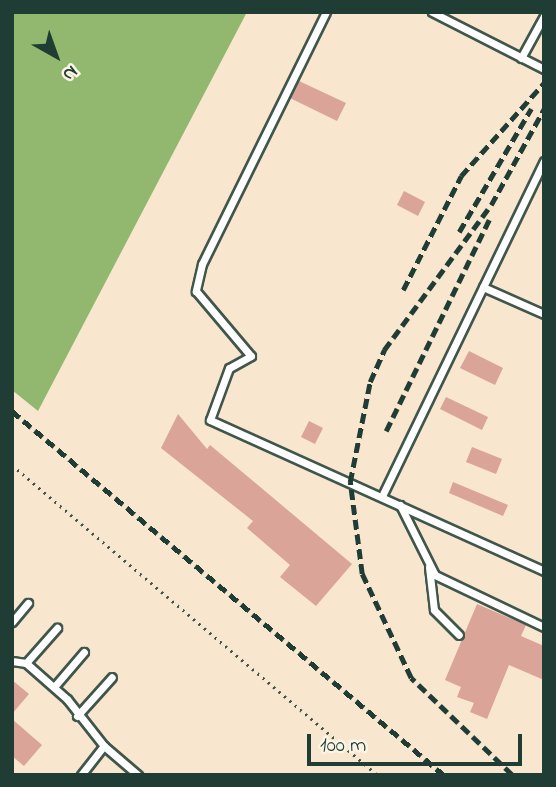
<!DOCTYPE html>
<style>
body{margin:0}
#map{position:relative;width:556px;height:787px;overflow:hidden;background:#f8e6cf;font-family:"Indie Flower",sans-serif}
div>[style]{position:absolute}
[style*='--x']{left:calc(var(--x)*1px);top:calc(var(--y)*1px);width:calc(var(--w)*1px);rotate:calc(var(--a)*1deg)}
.forest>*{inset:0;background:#91b86e}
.building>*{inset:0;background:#daa498}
.path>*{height:2.5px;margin-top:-1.25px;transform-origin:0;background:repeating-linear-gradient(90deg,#40564b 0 2px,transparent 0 7px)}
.roads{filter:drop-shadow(2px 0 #40564b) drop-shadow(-2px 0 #40564b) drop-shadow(0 2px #40564b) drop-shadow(0 -2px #40564b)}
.service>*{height:7px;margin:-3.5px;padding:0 3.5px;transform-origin:3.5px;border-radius:3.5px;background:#fff}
.rail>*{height:4.5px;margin-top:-2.25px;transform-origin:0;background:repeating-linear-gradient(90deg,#1f3d34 0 10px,transparent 0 15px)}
span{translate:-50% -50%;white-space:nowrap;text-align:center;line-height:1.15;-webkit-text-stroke:7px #fcf5e5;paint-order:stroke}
.frame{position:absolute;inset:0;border:14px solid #1f3d34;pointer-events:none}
.north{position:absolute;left:21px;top:21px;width:70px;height:70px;-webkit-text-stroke:5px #fcf5e5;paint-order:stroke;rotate:140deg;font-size:19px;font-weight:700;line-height:28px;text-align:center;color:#1f3d34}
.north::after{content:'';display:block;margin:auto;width:24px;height:32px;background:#1f3d34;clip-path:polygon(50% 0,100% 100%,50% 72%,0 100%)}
.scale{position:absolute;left:307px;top:734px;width:215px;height:32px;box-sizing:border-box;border:4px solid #1f3d34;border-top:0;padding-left:9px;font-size:21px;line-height:24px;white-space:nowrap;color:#1f3d34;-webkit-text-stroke:5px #fcf5e5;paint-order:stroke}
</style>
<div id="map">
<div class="forest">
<div style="clip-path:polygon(12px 12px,247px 12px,38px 411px,12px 390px)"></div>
</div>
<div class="building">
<div style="clip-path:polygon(299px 81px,346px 103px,337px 121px,290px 98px)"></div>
<div style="clip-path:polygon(404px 191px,425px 202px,418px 216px,397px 205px)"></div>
<div style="clip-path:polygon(469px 351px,503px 368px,495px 385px,460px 368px)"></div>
<div style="clip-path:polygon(446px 397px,488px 417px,482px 430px,440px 409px)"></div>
<div style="clip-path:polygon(178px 414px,207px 449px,210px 445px,352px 564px,316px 606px,280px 577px,290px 565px,247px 528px,253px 521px,161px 448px)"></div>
<div style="clip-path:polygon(309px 421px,323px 428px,315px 444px,301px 437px)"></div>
<div style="clip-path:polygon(472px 447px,502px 459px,496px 474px,466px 462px)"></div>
<div style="clip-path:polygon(453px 482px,508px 505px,503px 516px,449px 493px)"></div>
<div style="clip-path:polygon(477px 604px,526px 625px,521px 636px,544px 646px,544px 680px,509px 665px,487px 719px,470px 712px,474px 703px,457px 697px,461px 687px,445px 680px)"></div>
<div style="clip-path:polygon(12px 680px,29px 694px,12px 714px)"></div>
<div style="clip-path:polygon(12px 719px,42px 745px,24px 766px,12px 756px)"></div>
</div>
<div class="path">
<div style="--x:12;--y:465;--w:479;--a:40.3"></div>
</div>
<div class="roads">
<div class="service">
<div style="--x:326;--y:12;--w:281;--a:116.2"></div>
<div style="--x:202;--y:264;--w:28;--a:103"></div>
<div style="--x:196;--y:291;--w:85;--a:49.8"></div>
<div style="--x:251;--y:356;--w:25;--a:151"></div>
<div style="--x:229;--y:368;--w:55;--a:110.1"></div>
<div style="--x:210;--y:420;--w:367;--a:24.3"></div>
<div style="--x:432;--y:12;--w:126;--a:27"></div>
<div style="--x:521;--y:58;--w:48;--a:-61.3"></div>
<div style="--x:483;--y:287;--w:67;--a:23.9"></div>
<div style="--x:382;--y:496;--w:372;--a:-64.2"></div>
<div style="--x:400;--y:505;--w:78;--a:63.4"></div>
<div style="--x:435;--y:575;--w:121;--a:25.5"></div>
<div style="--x:429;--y:567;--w:43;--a:83.4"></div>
<div style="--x:434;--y:610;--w:35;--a:45"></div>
<div style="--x:12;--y:622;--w:25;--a:-50"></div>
<div style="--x:12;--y:661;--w:14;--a:8"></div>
<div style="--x:26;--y:663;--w:55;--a:41.3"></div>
<div style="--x:67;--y:699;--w:60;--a:51.8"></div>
<div style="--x:104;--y:746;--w:45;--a:40.5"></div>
<div style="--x:26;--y:663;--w:47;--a:-48.5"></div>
<div style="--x:54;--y:687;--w:46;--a:-49.4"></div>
<div style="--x:77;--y:716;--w:52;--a:-48.1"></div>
<div style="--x:81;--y:775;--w:37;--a:-52"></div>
</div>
</div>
<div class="rail">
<div style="--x:459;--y:232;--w:143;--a:-59.7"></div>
<div style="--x:403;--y:290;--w:128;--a:-63"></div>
<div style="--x:461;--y:176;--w:125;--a:-48.3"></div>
<div style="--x:12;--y:411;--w:565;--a:40.12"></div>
<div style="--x:386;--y:431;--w:239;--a:-64"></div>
<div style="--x:512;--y:775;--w:140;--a:-136.2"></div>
<div style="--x:411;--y:678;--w:115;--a:-115.2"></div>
<div style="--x:362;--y:574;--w:93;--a:-97.4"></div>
<div style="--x:350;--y:482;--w:102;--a:-78.7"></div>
<div style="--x:370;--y:382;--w:35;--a:-66"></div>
<div style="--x:384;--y:350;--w:180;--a:-53.6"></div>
<div style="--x:491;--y:205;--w:110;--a:-61.1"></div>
</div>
<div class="frame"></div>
<div class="north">N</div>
<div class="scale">100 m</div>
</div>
